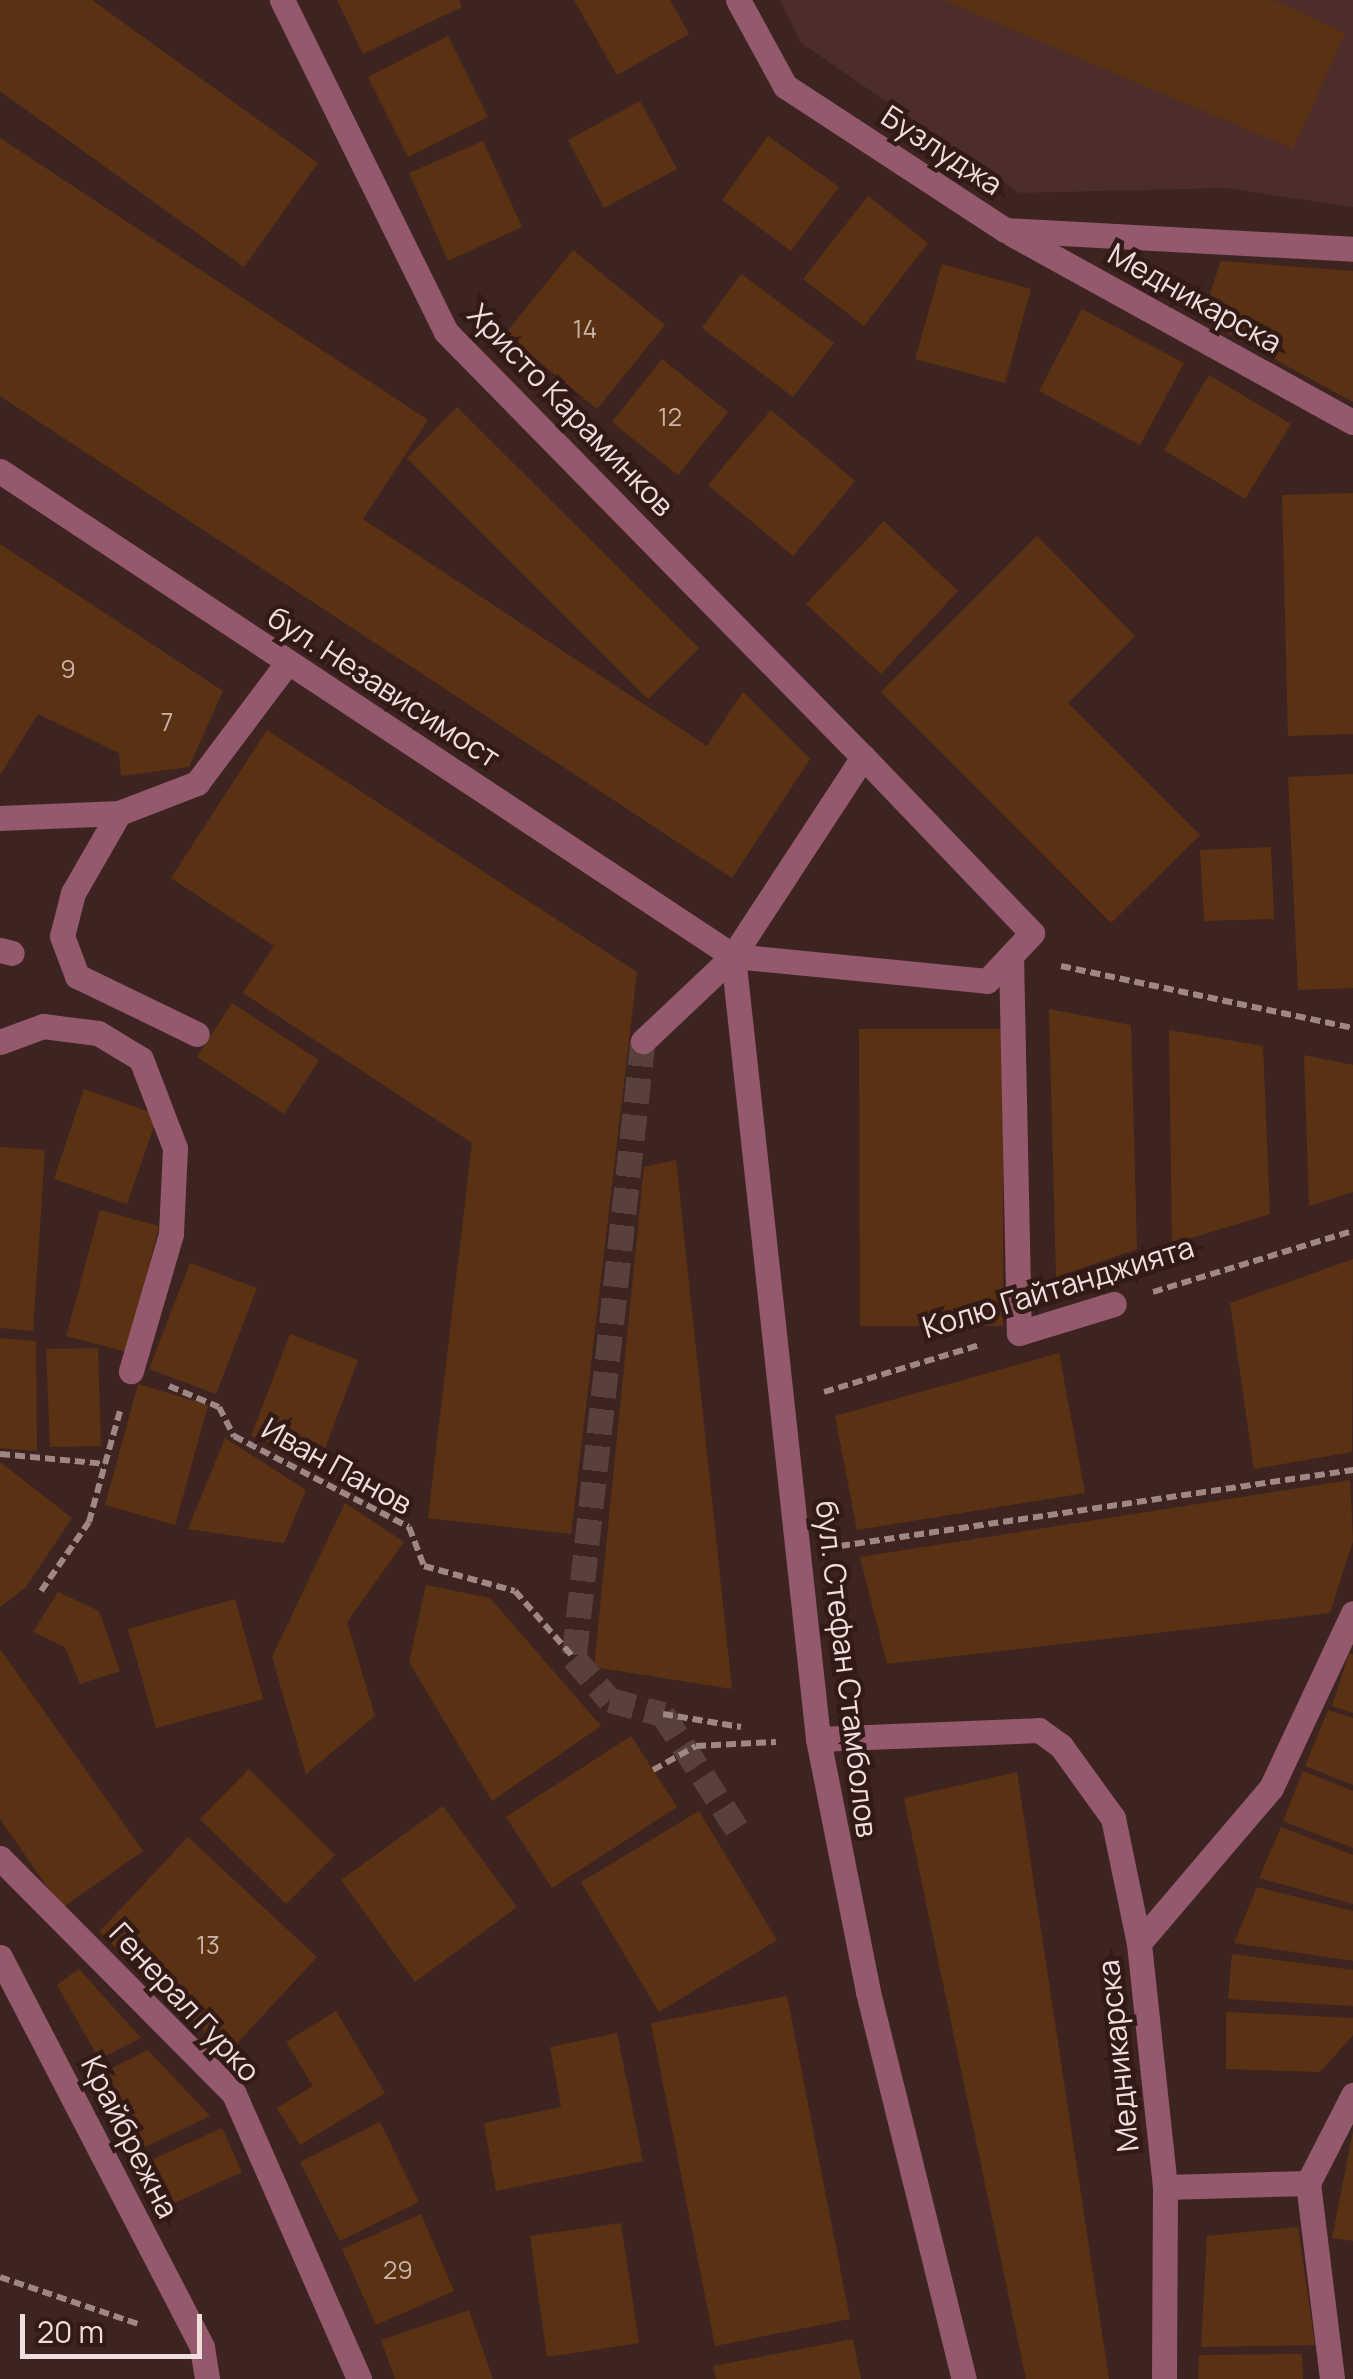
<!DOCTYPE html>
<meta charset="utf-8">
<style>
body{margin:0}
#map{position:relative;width:1353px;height:2379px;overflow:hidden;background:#3d2421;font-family:Manrope,sans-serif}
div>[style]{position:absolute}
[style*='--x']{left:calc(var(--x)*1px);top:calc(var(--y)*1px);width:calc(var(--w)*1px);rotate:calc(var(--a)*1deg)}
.built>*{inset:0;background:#4c2d29}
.building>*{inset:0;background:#5a3213}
.minor-tunnel>*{height:25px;margin-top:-12.5px;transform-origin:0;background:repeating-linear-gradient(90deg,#58403d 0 25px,transparent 0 37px)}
.path>*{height:6px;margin-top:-3px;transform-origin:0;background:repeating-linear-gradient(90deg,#9d8885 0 10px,transparent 0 15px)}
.minor>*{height:25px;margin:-12.5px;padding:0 12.5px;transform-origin:12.5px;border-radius:12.5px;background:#94596c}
span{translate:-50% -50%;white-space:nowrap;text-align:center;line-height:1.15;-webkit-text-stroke:9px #321a17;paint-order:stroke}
.number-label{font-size:25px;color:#cab3a9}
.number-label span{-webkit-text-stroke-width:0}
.street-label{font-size:30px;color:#efdedb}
.scale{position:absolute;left:20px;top:2314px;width:182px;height:45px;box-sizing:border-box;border:5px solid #efdedb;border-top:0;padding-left:12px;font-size:30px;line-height:35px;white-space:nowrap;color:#efdedb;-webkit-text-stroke:8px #321a17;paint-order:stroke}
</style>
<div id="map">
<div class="built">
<div style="clip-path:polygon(780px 0,1353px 0,1353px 207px,1225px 188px,1020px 193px,801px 43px)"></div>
</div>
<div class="building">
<div style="clip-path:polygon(0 0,92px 0,318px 163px,244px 267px,0 91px)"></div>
<div style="clip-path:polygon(337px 0,459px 0,462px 7px,363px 54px)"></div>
<div style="clip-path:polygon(574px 0,670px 0,689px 34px,617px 75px)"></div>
<div style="clip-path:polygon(943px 0,1273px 0,1345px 33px,1293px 149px)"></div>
<div style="clip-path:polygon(448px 36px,488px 117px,408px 157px,368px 77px)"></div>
<div style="clip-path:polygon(640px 101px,677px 169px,604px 208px,568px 140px)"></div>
<div style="clip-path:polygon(768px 136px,839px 187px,791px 251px,722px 200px)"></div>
<div style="clip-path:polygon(0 138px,428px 420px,363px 519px,707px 746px,743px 692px,810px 759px,732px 878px,0 396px)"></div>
<div style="clip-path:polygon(483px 141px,522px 227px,448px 261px,409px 173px)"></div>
<div style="clip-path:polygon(868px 196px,928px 243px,864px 326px,803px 279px)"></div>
<div style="clip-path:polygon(573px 250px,665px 325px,597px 409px,505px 334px)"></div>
<div style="clip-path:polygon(1221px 261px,1353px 271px,1353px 402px,1201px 319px)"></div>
<div style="clip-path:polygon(942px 264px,1031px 289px,1005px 383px,915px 359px)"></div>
<div style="clip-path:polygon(741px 274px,834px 343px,793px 397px,702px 328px)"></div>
<div style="clip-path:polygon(1082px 309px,1184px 363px,1140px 445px,1039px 391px)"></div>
<div style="clip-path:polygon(662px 359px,728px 412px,678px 475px,612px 422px)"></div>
<div style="clip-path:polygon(1209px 375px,1291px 424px,1245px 499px,1164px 450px)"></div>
<div style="clip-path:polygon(457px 407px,699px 648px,648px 699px,407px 458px)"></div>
<div style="clip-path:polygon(771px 410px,855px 481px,793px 556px,708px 485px)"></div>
<div style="clip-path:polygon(1353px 493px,1353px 734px,1288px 736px,1282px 495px)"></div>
<div style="clip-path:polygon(884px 521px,958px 591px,881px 674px,806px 604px)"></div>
<div style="clip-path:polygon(1037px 536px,1135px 636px,1068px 703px,1200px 835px,1111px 923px,881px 692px)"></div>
<div style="clip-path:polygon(0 544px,223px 691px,189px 767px,121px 776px,119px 753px,38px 714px,0 775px)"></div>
<div style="clip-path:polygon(267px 730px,637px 972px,571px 1534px,428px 1518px,472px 1143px,243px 993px,274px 946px,171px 878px)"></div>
<div style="clip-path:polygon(1353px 774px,1353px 988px,1298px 990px,1288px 777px)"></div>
<div style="clip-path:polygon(1271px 847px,1274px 919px,1204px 921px,1200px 850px)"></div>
<div style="clip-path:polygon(232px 1003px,319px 1060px,284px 1114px,197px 1057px)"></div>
<div style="clip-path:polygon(1049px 1009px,1131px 1025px,1137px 1249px,1056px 1277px)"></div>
<div style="clip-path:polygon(859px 1029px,1003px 1029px,1003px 1326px,860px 1326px)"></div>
<div style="clip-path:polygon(1169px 1030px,1263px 1046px,1270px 1214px,1172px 1244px)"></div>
<div style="clip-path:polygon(1304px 1055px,1353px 1065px,1353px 1192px,1309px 1206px)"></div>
<div style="clip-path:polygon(84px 1089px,158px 1115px,127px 1204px,54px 1179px)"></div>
<div style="clip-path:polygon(0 1147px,45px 1150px,33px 1331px,0 1328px)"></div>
<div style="clip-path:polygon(676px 1160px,732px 1689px,594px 1667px,644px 1167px)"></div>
<div style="clip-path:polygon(100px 1210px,159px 1226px,127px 1352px,66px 1336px)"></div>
<div style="clip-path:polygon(1353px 1259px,1352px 1452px,1254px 1469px,1230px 1303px)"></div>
<div style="clip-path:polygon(190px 1263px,257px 1288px,216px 1394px,149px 1369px)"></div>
<div style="clip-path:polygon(290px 1334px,358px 1360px,320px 1462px,251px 1436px)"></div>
<div style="clip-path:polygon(0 1338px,36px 1341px,37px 1451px,0 1448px)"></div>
<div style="clip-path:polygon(98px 1348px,101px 1446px,50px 1447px,46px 1349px)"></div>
<div style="clip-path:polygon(1059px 1353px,1085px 1493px,857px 1530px,835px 1416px)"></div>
<div style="clip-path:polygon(138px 1384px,208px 1405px,175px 1525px,105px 1505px)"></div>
<div style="clip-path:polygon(225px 1438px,306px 1490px,284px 1543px,188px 1529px)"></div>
<div style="clip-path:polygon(0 1462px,72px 1518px,26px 1587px,0 1607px)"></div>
<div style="clip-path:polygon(1350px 1480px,1353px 1541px,1330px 1613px,887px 1664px,860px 1557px)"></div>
<div style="clip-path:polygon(345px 1503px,404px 1542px,347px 1622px,375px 1716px,306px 1774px,272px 1657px)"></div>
<div style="clip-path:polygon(426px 1585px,490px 1598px,601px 1726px,492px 1801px,409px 1662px)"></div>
<div style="clip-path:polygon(58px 1592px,99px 1611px,120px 1671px,80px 1684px,65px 1647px,33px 1632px)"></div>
<div style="clip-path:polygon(235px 1599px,263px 1699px,156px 1728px,128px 1629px)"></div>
<div style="clip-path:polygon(0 1649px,143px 1851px,62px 1908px,0 1819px)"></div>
<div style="clip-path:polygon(1349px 1653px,1353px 1654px,1353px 1713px,1332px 1706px)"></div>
<div style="clip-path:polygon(1328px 1710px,1353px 1718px,1353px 1785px,1305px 1766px)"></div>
<div style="clip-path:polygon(631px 1736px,677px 1807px,552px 1888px,506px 1817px)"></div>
<div style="clip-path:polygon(249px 1769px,335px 1855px,286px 1904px,200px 1819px)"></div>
<div style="clip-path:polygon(1303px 1771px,1353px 1791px,1353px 1848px,1283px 1821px)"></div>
<div style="clip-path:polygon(1017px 1772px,1109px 2379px,1026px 2379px,904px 1798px)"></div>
<div style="clip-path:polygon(443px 1806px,517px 1907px,415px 1982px,341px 1880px)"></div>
<div style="clip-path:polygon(699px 1811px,777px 1940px,659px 2012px,581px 1882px)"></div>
<div style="clip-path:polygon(1281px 1827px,1353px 1855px,1353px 1904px,1259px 1878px)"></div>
<div style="clip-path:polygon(188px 1837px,317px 1957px,228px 2053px,99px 1932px)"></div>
<div style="clip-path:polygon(1257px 1887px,1353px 1911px,1353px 1961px,1234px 1943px)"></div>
<div style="clip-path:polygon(1232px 1954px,1353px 1970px,1353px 2006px,1228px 1999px)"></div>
<div style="clip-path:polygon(79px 1969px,141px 2038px,99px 2059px,57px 1985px)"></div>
<div style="clip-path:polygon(787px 1996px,850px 2319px,715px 2346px,651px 2023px)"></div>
<div style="clip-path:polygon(336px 2011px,385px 2093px,300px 2145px,277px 2108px,313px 2086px,286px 2042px)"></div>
<div style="clip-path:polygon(1226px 2012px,1353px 2018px,1353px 2035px,1320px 2072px,1226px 2069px)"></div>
<div style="clip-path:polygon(617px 2033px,643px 2161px,496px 2191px,484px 2123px,561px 2107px,550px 2047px)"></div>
<div style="clip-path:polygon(148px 2050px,210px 2116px,145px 2147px,106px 2071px)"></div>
<div style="clip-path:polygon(380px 2122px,419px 2202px,340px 2241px,300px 2162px)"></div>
<div style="clip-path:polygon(222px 2128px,242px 2172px,170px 2205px,151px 2160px)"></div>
<div style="clip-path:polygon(1353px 2131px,1353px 2241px,1332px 2238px)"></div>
<div style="clip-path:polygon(421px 2214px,454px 2291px,376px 2325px,342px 2249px)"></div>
<div style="clip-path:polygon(621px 2223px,639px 2343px,547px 2357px,530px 2236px)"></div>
<div style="clip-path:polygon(1298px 2227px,1315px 2345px,1201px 2347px,1207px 2236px)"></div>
<div style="clip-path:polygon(469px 2310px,493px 2379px,395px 2379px,381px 2340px)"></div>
<div style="clip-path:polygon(853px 2339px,861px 2379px,716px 2379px,713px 2366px)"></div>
<div style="clip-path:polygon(1302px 2354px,1303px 2379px,1198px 2379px,1199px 2355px)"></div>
</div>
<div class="minor-tunnel">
<div style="--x:643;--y:1041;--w:621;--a:96.38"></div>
<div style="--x:574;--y:1658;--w:55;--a:49.4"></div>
<div style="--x:610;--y:1700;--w:55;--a:14.8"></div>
<div style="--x:663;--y:1714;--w:137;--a:57.2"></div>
</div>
<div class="path">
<div style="--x:1061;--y:966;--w:299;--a:12"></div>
<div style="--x:1153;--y:1292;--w:209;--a:-17"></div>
<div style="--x:169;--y:1386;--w:54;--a:22.8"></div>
<div style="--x:219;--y:1407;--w:33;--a:63"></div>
<div style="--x:234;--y:1436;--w:197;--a:27.5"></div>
<div style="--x:409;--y:1527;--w:42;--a:69"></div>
<div style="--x:424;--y:1566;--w:94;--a:15.4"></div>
<div style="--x:515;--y:1591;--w:89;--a:48.6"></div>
<div style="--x:824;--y:1392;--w:163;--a:-16.8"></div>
<div style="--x:0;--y:1454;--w:105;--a:5.4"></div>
<div style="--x:105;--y:1464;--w:55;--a:-74.2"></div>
<div style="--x:840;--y:1546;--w:519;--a:-8.43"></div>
<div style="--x:41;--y:1591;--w:84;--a:-55.2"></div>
<div style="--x:89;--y:1522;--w:60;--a:-74.6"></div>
<div style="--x:663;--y:1714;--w:79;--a:9.5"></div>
<div style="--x:653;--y:1770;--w:49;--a:-29.2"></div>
<div style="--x:696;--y:1746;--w:80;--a:-2.9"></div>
<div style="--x:0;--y:2277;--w:149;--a:18.8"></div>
</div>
<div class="minor">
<div style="--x:282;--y:0;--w:370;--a:63.7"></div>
<div style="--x:446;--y:332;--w:595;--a:45.54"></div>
<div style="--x:738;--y:0;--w:98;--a:61.3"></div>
<div style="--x:785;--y:86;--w:263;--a:33.2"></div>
<div style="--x:1005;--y:230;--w:349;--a:3.1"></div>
<div style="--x:1012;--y:234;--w:389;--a:28.9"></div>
<div style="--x:0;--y:471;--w:879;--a:33.49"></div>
<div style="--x:733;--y:956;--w:255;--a:5.6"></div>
<div style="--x:987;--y:981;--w:66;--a:-46.8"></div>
<div style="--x:1032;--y:933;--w:244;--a:-133.8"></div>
<div style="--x:863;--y:757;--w:238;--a:123.2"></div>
<div style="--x:733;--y:956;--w:124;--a:136.6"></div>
<div style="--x:119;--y:813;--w:92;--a:119.9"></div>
<div style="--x:73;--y:893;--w:44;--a:104.3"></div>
<div style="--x:62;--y:936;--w:43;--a:69.4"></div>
<div style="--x:77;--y:976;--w:133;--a:25.8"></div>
<div style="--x:0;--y:818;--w:119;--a:-2.4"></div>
<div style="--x:119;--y:813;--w:84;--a:-21"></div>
<div style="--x:197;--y:783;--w:151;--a:-53.1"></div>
<div style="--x:0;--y:950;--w:12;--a:14"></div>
<div style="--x:733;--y:956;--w:788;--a:83.8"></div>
<div style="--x:818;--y:1739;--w:258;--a:78.8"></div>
<div style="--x:868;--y:1992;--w:399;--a:76.1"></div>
<div style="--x:1011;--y:956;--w:377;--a:88.8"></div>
<div style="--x:1019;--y:1333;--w:99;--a:-17"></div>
<div style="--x:0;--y:1042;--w:46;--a:-20.4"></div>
<div style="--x:43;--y:1026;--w:55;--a:7.3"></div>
<div style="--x:98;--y:1033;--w:50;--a:31.2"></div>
<div style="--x:141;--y:1059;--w:95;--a:69.1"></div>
<div style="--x:175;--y:1148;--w:86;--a:92.7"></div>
<div style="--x:171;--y:1234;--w:143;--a:106.3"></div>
<div style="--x:818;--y:1739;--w:221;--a:-2.3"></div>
<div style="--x:1039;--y:1730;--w:27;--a:36"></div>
<div style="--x:1061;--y:1746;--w:89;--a:54.2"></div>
<div style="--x:1113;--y:1818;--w:128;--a:78.3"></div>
<div style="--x:0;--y:1858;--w:332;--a:45.2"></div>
<div style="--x:234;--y:2094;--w:311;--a:66.3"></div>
<div style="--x:0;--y:1957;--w:439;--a:62.6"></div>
<div style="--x:202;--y:2347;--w:32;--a:81"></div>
<div style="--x:1308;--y:2183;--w:99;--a:-62.9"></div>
<div style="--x:1165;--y:2187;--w:143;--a:-1.6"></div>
<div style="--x:1308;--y:2183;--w:197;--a:83"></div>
<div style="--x:1164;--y:2379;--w:192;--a:-89.7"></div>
<div style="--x:1165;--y:2187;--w:245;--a:-96.1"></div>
<div style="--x:1139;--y:1943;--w:204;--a:-49.6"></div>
<div style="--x:1271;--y:1788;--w:193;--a:-64.9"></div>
</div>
<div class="number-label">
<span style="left:585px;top:329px">14</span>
<span style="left:670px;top:417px">12</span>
<span style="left:68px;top:669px">9</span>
<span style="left:167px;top:722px">7</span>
<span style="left:208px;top:1945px">13</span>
<span style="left:398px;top:2270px">29</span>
</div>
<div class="street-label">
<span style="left:942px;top:150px;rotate:33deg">Бузлуджа</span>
<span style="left:1195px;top:298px;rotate:29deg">Медникарска</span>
<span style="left:571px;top:410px;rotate:46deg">Христо Караминков</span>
<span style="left:384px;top:687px;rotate:33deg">бул. Независимост</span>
<span style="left:1058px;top:1287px;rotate:-17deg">Колю Гайтанджията</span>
<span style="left:337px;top:1466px;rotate:29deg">Иван Панов</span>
<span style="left:847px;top:1669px;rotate:83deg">бул. Стефан Стамболов</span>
<span style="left:185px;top:2002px;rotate:47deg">Генерал Гурко</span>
<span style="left:1118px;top:2056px;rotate:-96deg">Медникарска</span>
<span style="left:130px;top:2137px;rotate:63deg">Крайбрежна</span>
</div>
<div class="scale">20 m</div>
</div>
